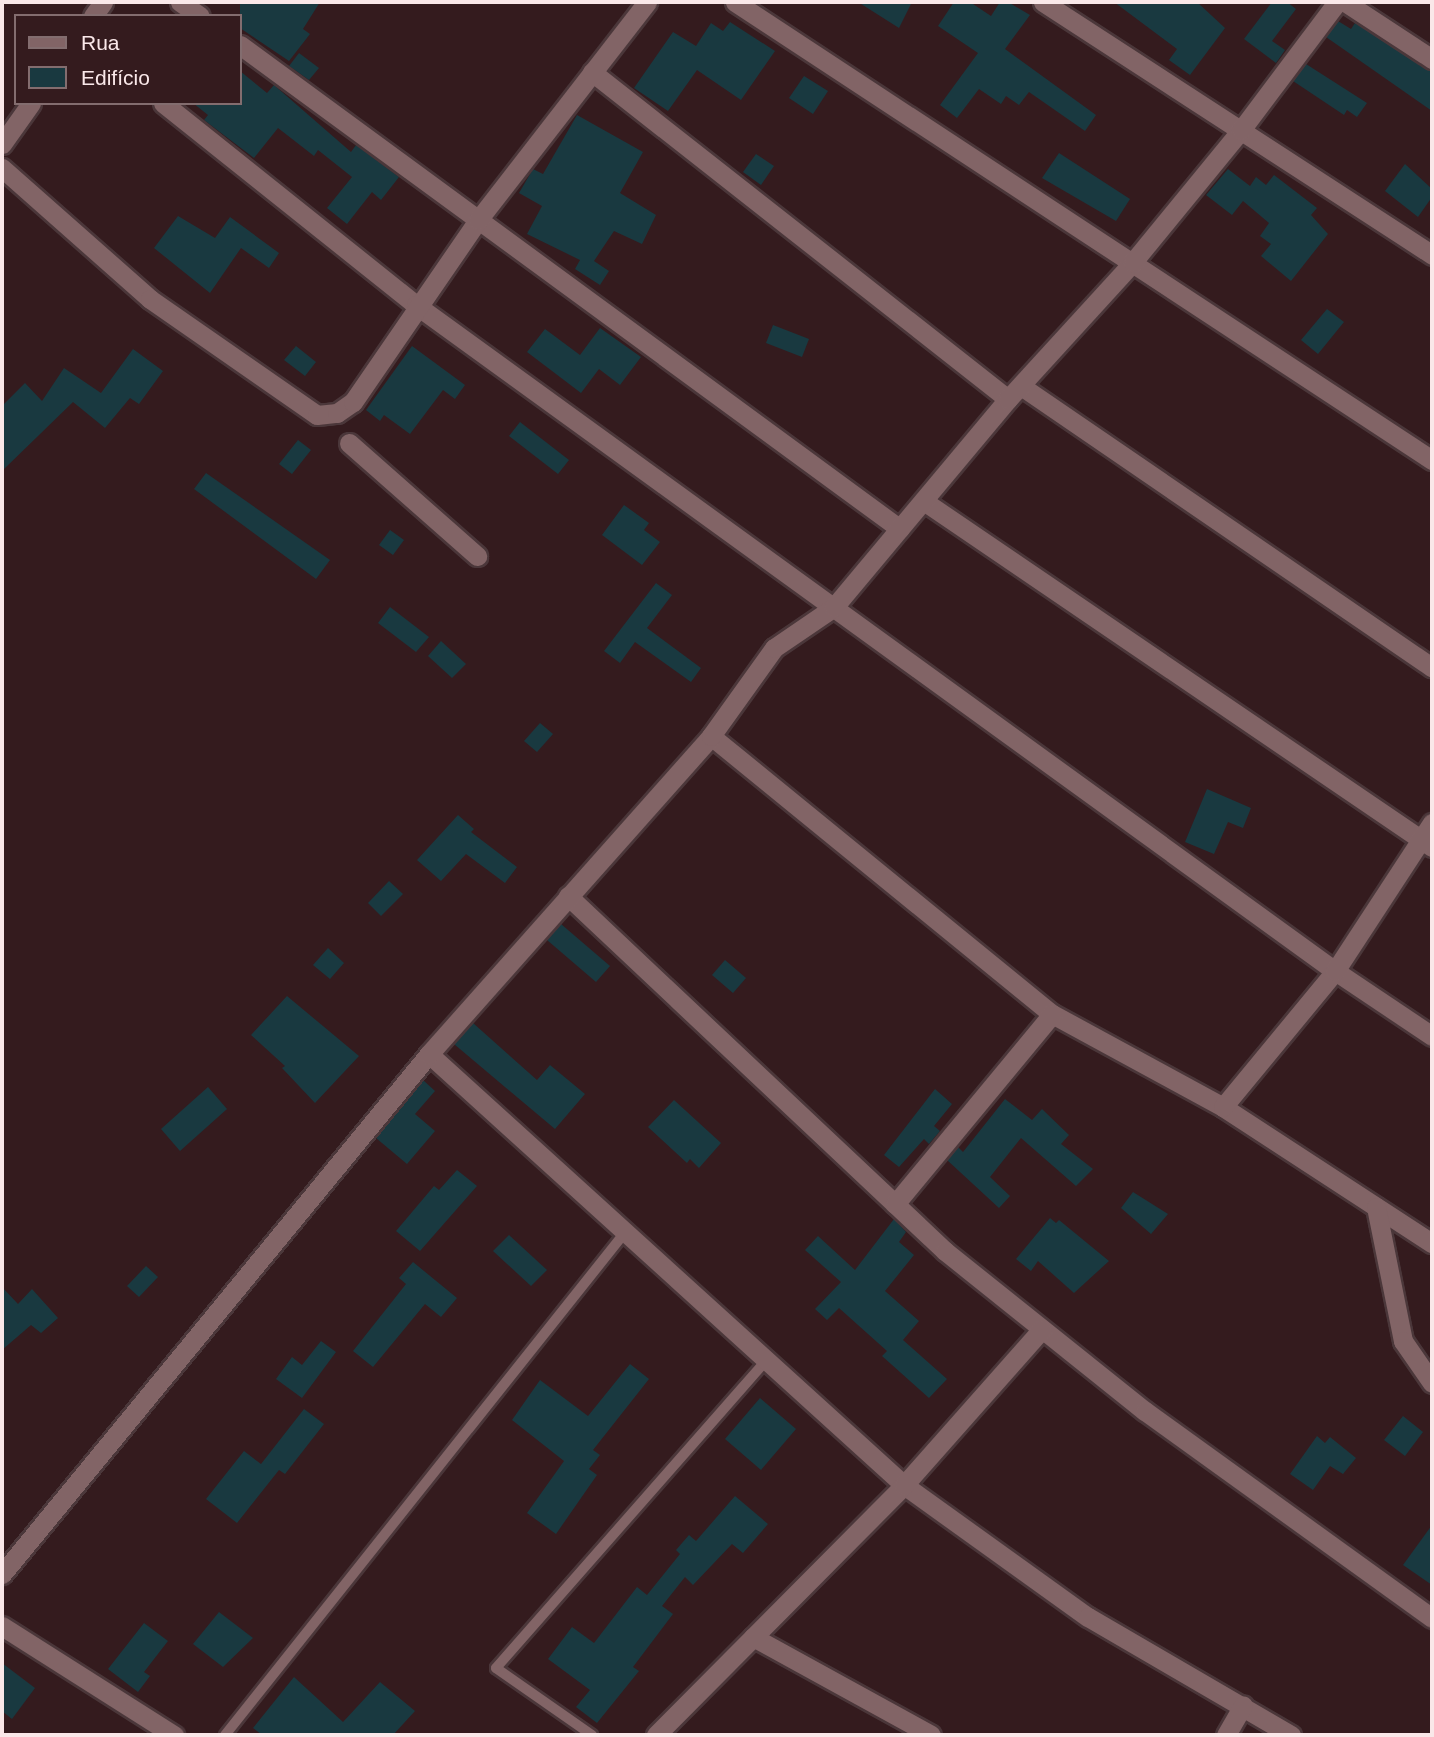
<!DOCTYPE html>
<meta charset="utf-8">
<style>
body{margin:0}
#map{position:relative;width:1434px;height:1737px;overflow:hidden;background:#341b1e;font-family:Helvetica,sans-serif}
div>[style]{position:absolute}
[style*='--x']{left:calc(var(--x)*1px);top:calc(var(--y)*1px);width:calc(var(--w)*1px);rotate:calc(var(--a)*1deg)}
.building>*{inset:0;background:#193940}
.roads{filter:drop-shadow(2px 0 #4b373a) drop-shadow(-2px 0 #4b373a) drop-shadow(0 2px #4b373a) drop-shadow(0 -2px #4b373a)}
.service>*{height:10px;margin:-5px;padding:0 5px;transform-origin:5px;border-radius:5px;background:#826466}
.minor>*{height:19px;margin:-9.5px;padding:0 9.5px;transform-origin:9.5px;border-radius:9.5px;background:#826466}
span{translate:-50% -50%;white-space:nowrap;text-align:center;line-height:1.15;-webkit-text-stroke:6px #341b1e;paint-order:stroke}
.frame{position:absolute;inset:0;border:4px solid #fae8e9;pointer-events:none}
.legend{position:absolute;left:14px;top:14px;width:228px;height:91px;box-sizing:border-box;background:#341b1e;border:2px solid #836d6f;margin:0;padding:9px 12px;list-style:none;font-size:21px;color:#fae8e9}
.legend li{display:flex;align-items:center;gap:14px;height:35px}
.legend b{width:35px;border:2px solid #836d6f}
</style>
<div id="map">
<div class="building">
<div style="clip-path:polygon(240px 2px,320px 2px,303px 29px,310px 34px,289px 61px,240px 28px)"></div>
<div style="clip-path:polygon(858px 2px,912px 2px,899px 28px)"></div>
<div style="clip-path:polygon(954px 2px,970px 2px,991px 16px,1000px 2px,1008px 2px,1030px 15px,1005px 49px,1096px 115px,1085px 131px,1029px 92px,1019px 105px,1006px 96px,1001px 104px,979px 89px,957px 118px,940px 105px,978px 53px,938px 26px)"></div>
<div style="clip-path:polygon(1114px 2px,1197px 2px,1225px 28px,1190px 75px,1169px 60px,1177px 49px)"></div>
<div style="clip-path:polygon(1272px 2px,1287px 2px,1296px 9px,1272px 41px,1285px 50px,1276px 63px,1244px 39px)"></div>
<div style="clip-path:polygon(1338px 21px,1351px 29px,1355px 23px,1432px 71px,1432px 111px,1326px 37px)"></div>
<div style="clip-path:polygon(730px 22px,775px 51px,741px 100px,697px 70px,668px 111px,634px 88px,673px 32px,696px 46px,711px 23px,723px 31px)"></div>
<div style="clip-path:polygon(299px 53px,319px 68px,309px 80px,289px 66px)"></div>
<div style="clip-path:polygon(1306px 64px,1367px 103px,1357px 117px,1347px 110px,1344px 115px,1293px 81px)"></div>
<div style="clip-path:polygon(240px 71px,267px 93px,274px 85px,351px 152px,356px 145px,399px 177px,381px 200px,372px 192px,347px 224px,327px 208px,352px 177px,318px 150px,314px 156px,278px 128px,254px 158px,204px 120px,208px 115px,193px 103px,240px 103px)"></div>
<div style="clip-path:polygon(804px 76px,828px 91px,813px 114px,789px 98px)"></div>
<div style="clip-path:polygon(577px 115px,643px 152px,620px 193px,656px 215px,642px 244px,614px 231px,594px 261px,609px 271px,600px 285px,575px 269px,580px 260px,527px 234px,542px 206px,519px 193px,533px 169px,543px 174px)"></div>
<div style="clip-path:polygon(1059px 153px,1130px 199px,1116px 221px,1042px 178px)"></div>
<div style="clip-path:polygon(756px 154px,774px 166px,761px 185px,743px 172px)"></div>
<div style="clip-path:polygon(1405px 164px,1432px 189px,1432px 197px,1418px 217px,1385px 191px)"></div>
<div style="clip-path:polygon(1228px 169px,1250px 186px,1256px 177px,1266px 185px,1274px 175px,1317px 208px,1311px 215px,1328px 234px,1291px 281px,1261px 256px,1271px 244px,1260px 236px,1269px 223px,1243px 201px,1232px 215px,1206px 195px)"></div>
<div style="clip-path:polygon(178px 216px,215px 238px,230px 217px,279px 253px,269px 268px,241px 248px,210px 293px,154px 248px)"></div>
<div style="clip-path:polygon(1327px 309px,1344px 322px,1318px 354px,1301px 340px)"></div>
<div style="clip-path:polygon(773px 325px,809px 339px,802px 357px,766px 343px)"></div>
<div style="clip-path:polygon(600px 328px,641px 357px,620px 385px,599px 369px,581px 393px,527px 352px,545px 329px,580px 355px)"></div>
<div style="clip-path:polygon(296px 346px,316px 362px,305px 376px,284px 360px)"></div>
<div style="clip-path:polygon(412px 346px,465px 385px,455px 399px,443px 390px,410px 434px,384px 415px,380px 421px,366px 410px)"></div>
<div style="clip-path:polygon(133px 349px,163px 371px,139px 404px,130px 398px,105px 428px,73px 402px,2px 471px,2px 406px,25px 383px,42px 401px,64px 368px,101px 393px)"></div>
<div style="clip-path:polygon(520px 422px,569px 460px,558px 474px,509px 436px)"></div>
<div style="clip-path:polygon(298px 440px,311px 450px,292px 474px,279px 464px)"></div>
<div style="clip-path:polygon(206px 473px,330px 560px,316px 579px,194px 489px)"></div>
<div style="clip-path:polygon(624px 505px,649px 523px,644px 530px,660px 542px,642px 565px,602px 535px)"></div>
<div style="clip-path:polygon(390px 530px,404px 540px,393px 555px,379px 545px)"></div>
<div style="clip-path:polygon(656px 583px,672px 595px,647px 628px,701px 668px,691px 682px,635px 642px,620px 663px,604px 651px)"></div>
<div style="clip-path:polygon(390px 607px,429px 637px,416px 652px,378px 623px)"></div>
<div style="clip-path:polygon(441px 641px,466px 664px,452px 678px,428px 656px)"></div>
<div style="clip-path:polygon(540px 723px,553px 734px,537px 752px,524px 741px)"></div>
<div style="clip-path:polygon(1207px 789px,1251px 808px,1243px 828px,1228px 822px,1214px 854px,1185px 842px)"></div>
<div style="clip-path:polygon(458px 815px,474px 829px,471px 832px,517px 867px,505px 883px,466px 854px,441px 881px,417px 860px)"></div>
<div style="clip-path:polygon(389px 881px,403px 894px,381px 916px,368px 903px)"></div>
<div style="clip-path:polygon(561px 924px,610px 966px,596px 982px,547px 940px)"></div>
<div style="clip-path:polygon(328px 948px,344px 963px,330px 979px,313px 965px)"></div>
<div style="clip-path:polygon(725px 960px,746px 978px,733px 993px,712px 975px)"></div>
<div style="clip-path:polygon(287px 996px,359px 1056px,315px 1103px,282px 1068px,285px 1066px,251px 1035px)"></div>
<div style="clip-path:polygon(473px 1023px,537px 1080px,550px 1065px,585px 1094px,555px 1129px,454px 1044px)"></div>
<div style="clip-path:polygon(423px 1080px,435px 1091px,415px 1114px,435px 1131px,407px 1164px,376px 1138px)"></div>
<div style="clip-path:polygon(208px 1087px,227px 1109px,180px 1151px,161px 1129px)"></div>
<div style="clip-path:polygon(935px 1089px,952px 1104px,934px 1126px,940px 1131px,929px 1144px,924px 1139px,899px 1167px,884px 1155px)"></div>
<div style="clip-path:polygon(1005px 1099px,1032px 1120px,1042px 1109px,1069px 1135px,1061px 1144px,1093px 1169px,1076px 1186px,1021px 1138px,990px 1177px,1010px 1196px,999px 1208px,947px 1160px,958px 1147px,963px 1152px)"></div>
<div style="clip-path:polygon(674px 1100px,721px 1143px,699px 1168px,690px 1159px,687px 1163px,648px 1127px)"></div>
<div style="clip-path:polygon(457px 1170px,477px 1186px,420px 1251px,396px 1231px,434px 1186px,439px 1190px)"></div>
<div style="clip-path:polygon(1133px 1192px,1168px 1214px,1151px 1234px,1121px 1208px)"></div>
<div style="clip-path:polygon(1050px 1218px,1056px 1223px,1059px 1220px,1109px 1261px,1074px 1293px,1038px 1261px,1031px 1271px,1016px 1259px)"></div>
<div style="clip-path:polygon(894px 1219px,906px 1232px,899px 1242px,914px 1255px,885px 1291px,919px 1321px,903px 1340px,947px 1379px,929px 1398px,882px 1356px,887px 1351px,839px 1308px,827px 1320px,815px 1309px,841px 1282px,805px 1250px,818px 1236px,855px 1270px)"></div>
<div style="clip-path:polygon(509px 1235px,547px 1270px,531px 1286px,493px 1251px)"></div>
<div style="clip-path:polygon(413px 1262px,457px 1298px,441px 1317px,425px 1304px,373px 1367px,353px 1351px,406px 1284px,399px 1278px)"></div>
<div style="clip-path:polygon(146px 1266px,158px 1277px,139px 1297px,127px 1286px)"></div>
<div style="clip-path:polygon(2px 1287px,18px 1304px,32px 1289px,58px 1318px,41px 1333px,31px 1325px,2px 1350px)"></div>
<div style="clip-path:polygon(321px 1341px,336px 1352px,302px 1398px,276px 1379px,292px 1357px,302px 1365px)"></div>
<div style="clip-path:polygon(630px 1364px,649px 1379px,593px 1450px,600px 1455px,589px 1469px,597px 1475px,556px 1534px,527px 1513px,564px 1461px,512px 1420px,540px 1380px,588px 1416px)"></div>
<div style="clip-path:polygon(760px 1398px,796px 1429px,761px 1470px,725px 1439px)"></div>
<div style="clip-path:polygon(304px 1409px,324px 1424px,285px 1474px,279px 1470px,237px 1523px,206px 1499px,244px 1451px,261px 1464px)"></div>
<div style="clip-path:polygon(1403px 1416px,1423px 1432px,1405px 1456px,1384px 1440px)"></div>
<div style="clip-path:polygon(1317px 1436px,1325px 1443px,1330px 1437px,1356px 1458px,1343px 1474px,1330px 1466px,1313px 1490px,1290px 1474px)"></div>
<div style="clip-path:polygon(735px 1496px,768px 1524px,743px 1553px,732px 1544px,693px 1585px,685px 1577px,662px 1606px,673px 1614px,633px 1667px,639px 1671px,597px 1723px,576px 1707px,590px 1690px,548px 1659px,572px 1627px,594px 1643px,637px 1587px,647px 1595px,680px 1554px,676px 1550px,689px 1535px,696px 1541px)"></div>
<div style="clip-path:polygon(1432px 1525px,1432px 1585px,1403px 1565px)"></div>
<div style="clip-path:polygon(219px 1612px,253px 1638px,223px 1667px,193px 1644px)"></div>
<div style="clip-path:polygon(144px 1623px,168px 1641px,144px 1672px,150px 1676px,138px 1692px,108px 1669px)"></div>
<div style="clip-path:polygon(2px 1663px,35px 1688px,12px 1719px,2px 1711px)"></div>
<div style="clip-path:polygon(294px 1677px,343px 1722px,380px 1682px,415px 1711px,393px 1735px,262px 1735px,253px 1728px)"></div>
</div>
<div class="roads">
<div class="service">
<div style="--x:225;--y:1735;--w:644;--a:-51.49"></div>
<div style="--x:592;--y:1735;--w:117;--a:-145.1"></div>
<div style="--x:496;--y:1668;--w:411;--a:-48.7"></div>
</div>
<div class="minor">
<div style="--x:180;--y:2;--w:24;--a:35"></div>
<div style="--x:735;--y:2;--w:834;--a:33.31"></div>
<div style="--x:1043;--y:2;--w:464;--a:33"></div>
<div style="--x:1345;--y:2;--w:104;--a:33.2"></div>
<div style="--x:93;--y:16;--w:17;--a:-54"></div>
<div style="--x:240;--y:45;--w:818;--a:36.25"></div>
<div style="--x:592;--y:72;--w:529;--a:38.17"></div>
<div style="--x:163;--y:103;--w:324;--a:38.6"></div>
<div style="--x:416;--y:305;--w:1135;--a:35.93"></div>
<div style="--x:1335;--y:971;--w:117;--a:33.8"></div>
<div style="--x:2;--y:144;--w:50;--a:-54.7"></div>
<div style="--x:2;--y:168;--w:198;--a:41.5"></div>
<div style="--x:150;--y:299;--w:203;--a:34.8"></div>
<div style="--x:317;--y:415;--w:20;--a:-6"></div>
<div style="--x:337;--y:413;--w:19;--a:-35"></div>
<div style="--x:353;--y:402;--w:221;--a:-55.5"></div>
<div style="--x:478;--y:220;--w:276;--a:-52.2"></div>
<div style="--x:1021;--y:386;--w:498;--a:34.4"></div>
<div style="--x:349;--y:443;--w:171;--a:41.4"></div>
<div style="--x:925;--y:502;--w:613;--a:34.23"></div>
<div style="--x:711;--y:736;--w:440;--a:39.2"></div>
<div style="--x:1052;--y:1014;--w:195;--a:28.5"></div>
<div style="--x:1223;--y:1107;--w:249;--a:33.1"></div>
<div style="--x:568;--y:896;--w:518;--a:43.28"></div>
<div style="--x:945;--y:1251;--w:256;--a:38.7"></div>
<div style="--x:1145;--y:1411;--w:354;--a:35.8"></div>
<div style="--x:429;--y:1054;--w:641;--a:42.22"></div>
<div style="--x:904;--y:1485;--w:226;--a:35.7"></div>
<div style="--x:1088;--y:1617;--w:235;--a:30.2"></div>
<div style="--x:1223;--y:1107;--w:176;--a:-50.5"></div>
<div style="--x:1335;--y:971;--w:177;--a:-56.8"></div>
<div style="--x:895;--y:1204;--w:246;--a:-50.4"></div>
<div style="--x:1376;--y:1207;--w:137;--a:78.6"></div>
<div style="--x:1403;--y:1341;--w:51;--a:55.4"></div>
<div style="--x:2;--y:1574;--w:673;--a:-50.61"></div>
<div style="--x:429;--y:1054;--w:425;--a:-48.4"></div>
<div style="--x:711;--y:736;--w:108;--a:-54.4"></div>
<div style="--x:774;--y:648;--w:73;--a:-34.3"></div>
<div style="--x:834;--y:607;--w:271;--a:-50.1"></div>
<div style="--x:1008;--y:399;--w:185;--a:-47.6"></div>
<div style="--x:1133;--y:262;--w:171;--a:-50.7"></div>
<div style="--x:1241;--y:130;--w:160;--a:-53.1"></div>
<div style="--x:2;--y:1626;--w:204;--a:32.4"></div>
<div style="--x:753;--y:1637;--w:203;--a:28.8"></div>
<div style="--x:656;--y:1735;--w:352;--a:-45.2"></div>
<div style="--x:904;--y:1485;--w:208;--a:-48.5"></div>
<div style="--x:1226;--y:1735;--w:34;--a:-60"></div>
</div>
</div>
<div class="frame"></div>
<ul class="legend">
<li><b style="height:9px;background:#826466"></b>Rua</li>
<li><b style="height:19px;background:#193940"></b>Edifício</li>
</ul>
</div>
